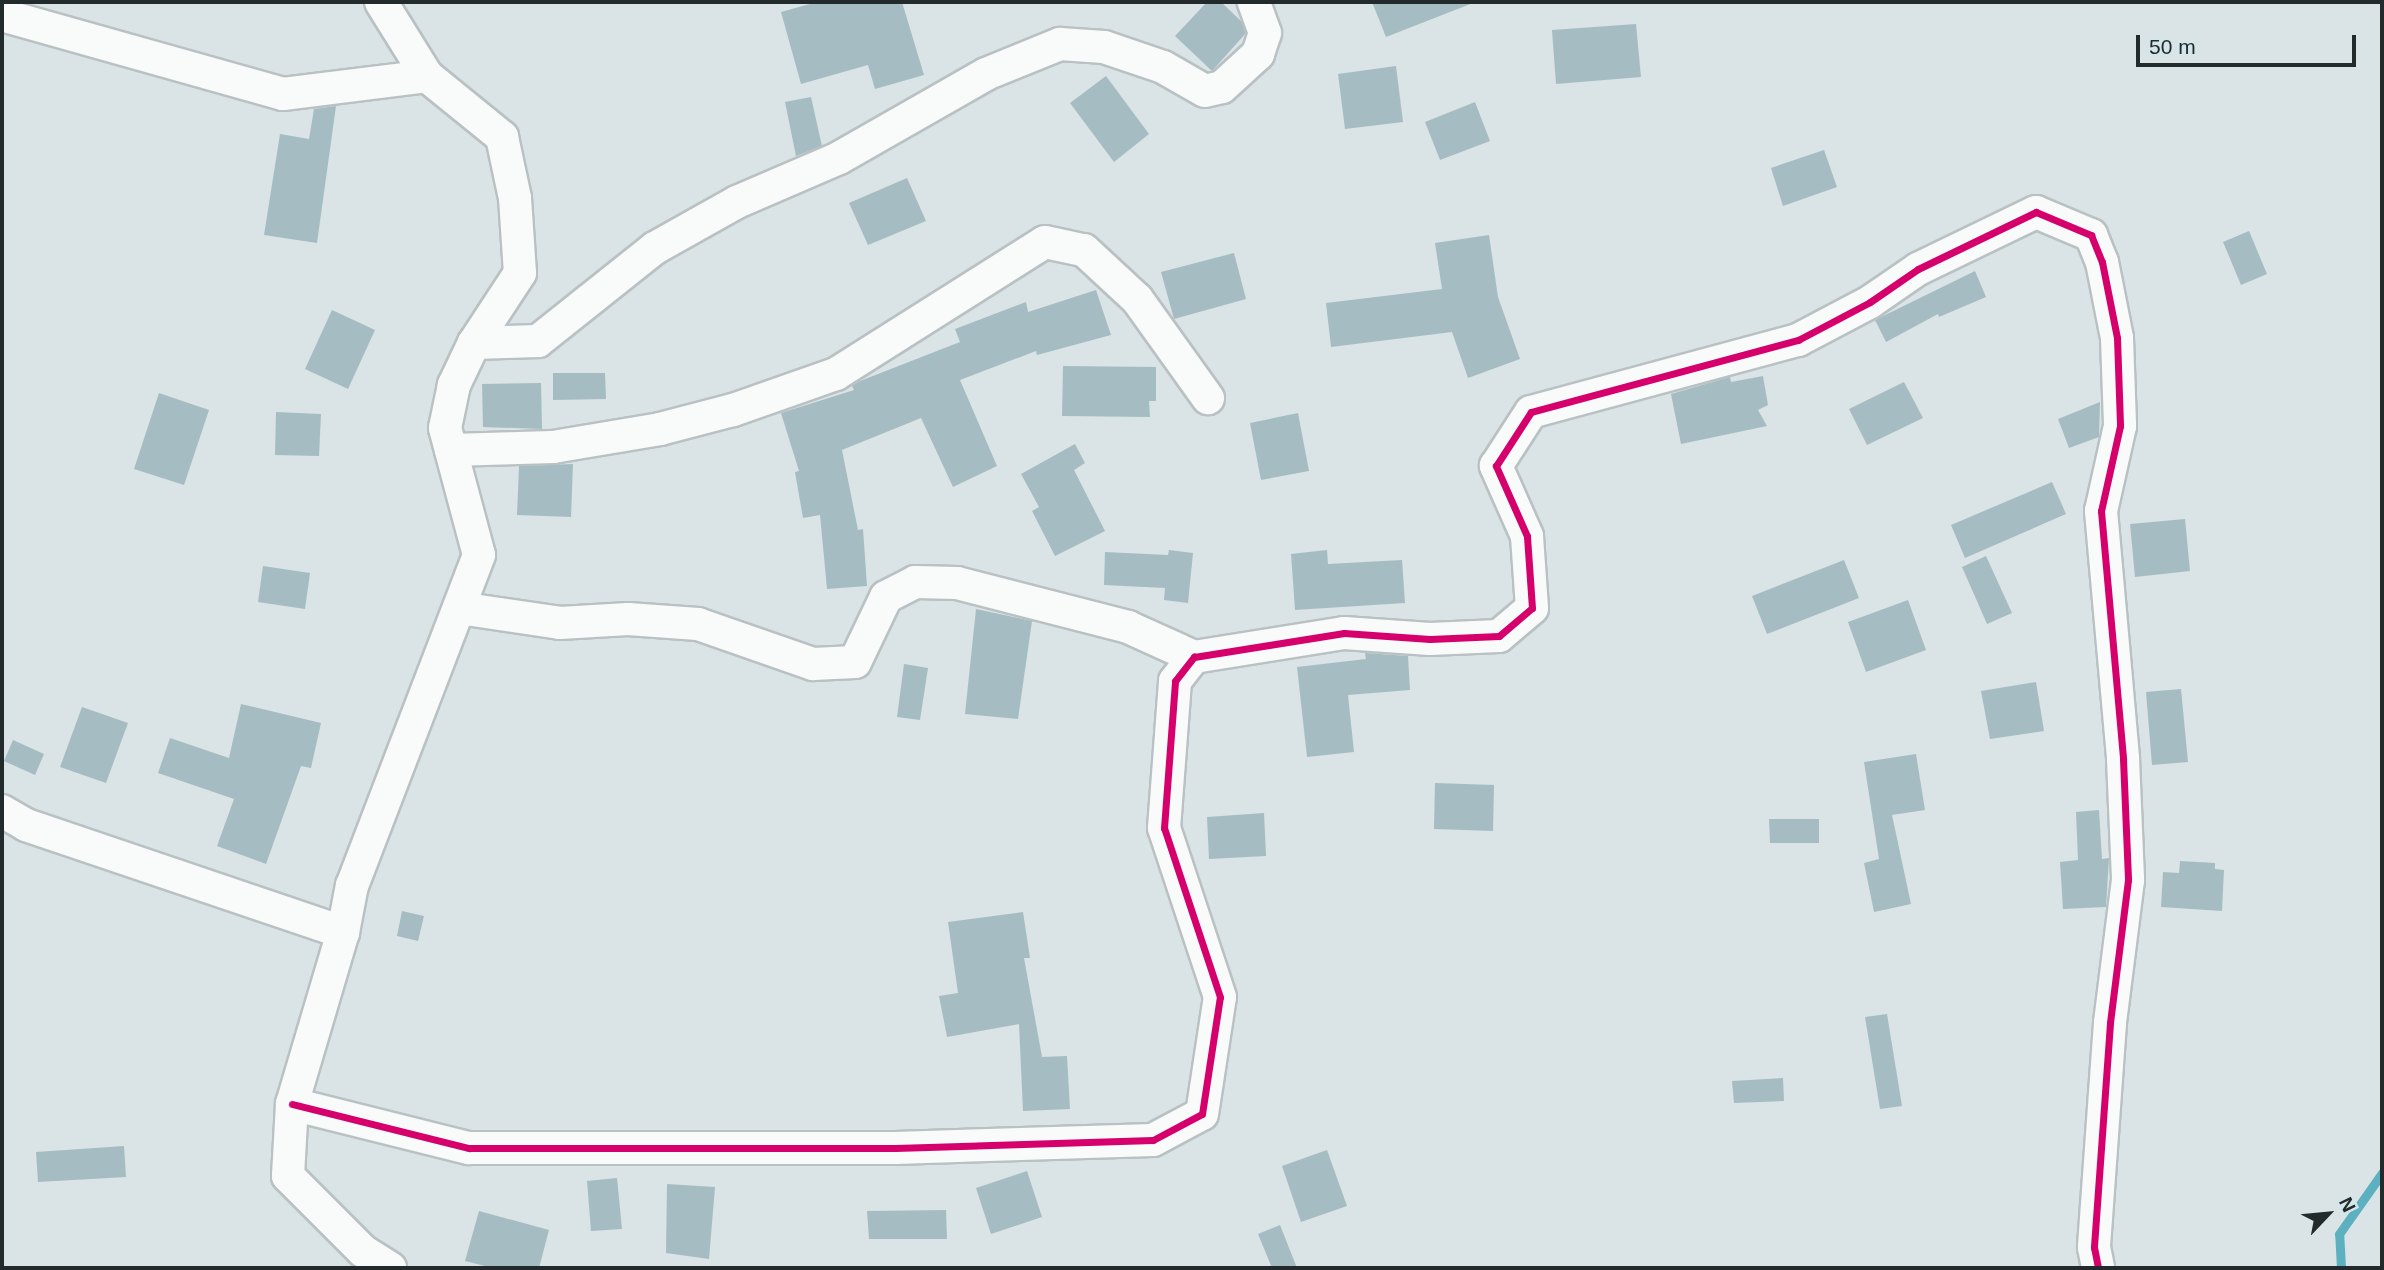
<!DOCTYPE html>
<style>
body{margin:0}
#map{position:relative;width:2384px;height:1270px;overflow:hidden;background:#dae3e5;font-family:Helvetica,sans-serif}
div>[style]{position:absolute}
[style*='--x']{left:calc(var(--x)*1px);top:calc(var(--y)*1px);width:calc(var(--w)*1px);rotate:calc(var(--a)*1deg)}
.stream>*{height:9px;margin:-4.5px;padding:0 4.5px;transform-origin:4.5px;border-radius:4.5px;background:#5cb0bf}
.building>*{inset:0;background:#a5bdc2}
.roads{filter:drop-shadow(2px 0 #bac1c3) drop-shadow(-2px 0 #bac1c3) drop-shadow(0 2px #bac1c3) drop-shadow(0 -2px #bac1c3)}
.minor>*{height:32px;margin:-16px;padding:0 16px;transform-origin:16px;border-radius:16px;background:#f9fbfb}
.cycleway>*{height:7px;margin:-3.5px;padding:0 3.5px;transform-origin:3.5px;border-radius:3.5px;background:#d6006c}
span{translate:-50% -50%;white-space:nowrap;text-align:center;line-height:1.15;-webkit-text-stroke:7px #d5e6ea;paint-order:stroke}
.frame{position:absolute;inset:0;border:4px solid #232a2b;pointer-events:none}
.north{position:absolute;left:2293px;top:1179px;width:70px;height:70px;-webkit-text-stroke:5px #d5e6ea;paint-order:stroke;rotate:64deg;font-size:19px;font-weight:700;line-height:28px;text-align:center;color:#232a2b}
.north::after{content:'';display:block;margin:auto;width:24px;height:32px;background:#232a2b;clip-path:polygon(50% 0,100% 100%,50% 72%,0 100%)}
.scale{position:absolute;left:2136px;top:35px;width:220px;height:32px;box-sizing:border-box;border:4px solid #232a2b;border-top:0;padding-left:9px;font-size:21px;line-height:24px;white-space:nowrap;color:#232a2b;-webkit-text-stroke:5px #d5e6ea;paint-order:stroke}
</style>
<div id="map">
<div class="stream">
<div style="--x:2341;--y:1268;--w:34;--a:-93"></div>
<div style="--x:2339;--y:1234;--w:75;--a:-54.8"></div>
</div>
<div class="building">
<div style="clip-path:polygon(817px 2px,902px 2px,924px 75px,875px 89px,868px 65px,801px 84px,781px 12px)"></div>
<div style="clip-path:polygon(1207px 2px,1221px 2px,1242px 22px,1246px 33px,1212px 71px,1175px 36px)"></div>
<div style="clip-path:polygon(1372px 2px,1472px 2px,1473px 3px,1386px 37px)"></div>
<div style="clip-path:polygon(1636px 24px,1641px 77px,1556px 84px,1552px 30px)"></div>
<div style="clip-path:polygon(1396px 66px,1403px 122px,1345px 129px,1338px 74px)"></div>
<div style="clip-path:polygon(1106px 76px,1149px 134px,1114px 162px,1070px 103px)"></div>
<div style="clip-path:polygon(811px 97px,822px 146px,796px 156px,785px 102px)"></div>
<div style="clip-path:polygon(1475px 102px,1490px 141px,1440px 160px,1425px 122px)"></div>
<div style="clip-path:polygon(336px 106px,317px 243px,264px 235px,280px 134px,309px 139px,314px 109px)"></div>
<div style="clip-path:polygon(1824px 150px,1837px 187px,1783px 206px,1771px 168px)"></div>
<div style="clip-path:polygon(907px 178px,926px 221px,868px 245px,849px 203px)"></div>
<div style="clip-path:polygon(2249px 231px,2267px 274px,2241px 285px,2223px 242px)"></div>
<div style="clip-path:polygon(1489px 235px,1498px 297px,1520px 359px,1468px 378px,1452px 332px,1331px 347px,1326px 303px,1442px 289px,1435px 243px)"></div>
<div style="clip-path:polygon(1234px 253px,1246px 299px,1174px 319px,1161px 272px)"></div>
<div style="clip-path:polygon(1975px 271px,1986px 297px,1939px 317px,1938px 314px,1886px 342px,1875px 320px)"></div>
<div style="clip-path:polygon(1096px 290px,1111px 335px,1037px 355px,1036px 351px,960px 380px,997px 466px,953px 487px,921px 418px,842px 450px,858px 530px,863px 529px,867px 586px,827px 589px,820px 515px,803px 518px,795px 472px,799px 471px,781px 413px,854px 390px,852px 386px,860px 381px,960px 342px,955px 329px,1026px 302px,1028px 312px)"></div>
<div style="clip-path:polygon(332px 310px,375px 330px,348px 389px,305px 369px)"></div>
<div style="clip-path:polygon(1063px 366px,1156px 367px,1156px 401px,1149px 401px,1150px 417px,1062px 416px)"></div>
<div style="clip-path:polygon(553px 373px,605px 373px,606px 399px,553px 400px)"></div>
<div style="clip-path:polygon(1763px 376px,1768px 405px,1758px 410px,1767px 426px,1681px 444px,1671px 394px,1730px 377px,1731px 382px)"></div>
<div style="clip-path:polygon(1904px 382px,1923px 418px,1867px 445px,1849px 409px)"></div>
<div style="clip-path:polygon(541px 383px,542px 429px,483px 427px,482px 384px)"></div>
<div style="clip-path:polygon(159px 393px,209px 410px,184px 485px,134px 469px)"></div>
<div style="clip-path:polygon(2100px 402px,2099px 437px,2069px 448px,2058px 419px)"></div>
<div style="clip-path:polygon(276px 412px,321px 414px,319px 456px,275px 455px)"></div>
<div style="clip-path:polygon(1298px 413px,1309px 471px,1261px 480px,1250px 423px)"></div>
<div style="clip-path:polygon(1075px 444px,1085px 463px,1074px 470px,1105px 531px,1055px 556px,1032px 511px,1039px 507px,1021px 474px)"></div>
<div style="clip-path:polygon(573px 464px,571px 517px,517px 515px,519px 466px)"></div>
<div style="clip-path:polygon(2052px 482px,2066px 514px,1965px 558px,1951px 525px)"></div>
<div style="clip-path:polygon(2185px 519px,2190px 571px,2135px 577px,2130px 524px)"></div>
<div style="clip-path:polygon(1169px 550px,1193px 553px,1188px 603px,1164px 600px,1165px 588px,1104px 585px,1105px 552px,1168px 555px)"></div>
<div style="clip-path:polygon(1327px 550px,1328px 564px,1402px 560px,1405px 603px,1295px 610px,1291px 554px)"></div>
<div style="clip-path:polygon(1986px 556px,2012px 613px,1987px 624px,1962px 567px)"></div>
<div style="clip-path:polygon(1844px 560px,1859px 598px,1767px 634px,1752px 596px)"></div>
<div style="clip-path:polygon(263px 566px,310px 573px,305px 609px,258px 602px)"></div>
<div style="clip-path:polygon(1908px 600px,1926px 650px,1866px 672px,1848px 622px)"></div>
<div style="clip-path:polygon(976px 609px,1032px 621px,1018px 719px,965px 714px)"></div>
<div style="clip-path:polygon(1365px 653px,1408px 656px,1410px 690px,1348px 695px,1354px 752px,1307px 757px,1297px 667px,1366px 659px)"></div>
<div style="clip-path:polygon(904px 664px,928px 668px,920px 720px,897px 717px)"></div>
<div style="clip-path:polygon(2036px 682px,2044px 731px,1990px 739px,1981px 691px)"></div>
<div style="clip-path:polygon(2181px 689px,2188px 762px,2152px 765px,2146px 692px)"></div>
<div style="clip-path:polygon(241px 704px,321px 723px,311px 768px,301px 766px,266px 864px,217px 846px,234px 799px,158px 773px,170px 738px,229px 758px)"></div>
<div style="clip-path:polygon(82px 707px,128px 723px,106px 783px,60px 767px)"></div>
<div style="clip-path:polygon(13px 740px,44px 754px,35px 775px,4px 761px)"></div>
<div style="clip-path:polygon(1916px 754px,1925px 810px,1892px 815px,1911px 904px,1874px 912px,1864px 863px,1879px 859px,1864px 762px)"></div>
<div style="clip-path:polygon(1435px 783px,1494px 785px,1493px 831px,1434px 829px)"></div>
<div style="clip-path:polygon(2099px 810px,2102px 859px,2109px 858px,2106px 907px,2063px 909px,2060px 862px,2078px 860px,2076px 812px)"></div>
<div style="clip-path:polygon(1264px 813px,1266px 856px,1209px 859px,1207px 817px)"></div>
<div style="clip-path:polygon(1769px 819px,1819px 819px,1819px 843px,1770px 843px)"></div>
<div style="clip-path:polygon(2180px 861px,2215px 863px,2215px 869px,2224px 870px,2222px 911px,2161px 907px,2163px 872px,2179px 873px)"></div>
<div style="clip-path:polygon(402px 911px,424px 916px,418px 941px,397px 936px)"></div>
<div style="clip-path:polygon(1023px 912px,1030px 958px,1024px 958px,1042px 1057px,1067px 1056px,1070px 1109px,1023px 1111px,1019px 1024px,947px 1037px,939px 996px,958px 993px,948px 922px)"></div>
<div style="clip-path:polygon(1887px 1014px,1902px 1106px,1880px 1109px,1865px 1017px)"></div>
<div style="clip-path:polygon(1783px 1078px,1784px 1101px,1734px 1103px,1732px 1081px)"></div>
<div style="clip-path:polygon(124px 1146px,126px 1177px,38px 1182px,36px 1152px)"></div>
<div style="clip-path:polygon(1327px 1150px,1347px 1206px,1301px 1222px,1282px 1166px)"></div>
<div style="clip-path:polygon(1027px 1171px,1042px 1217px,991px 1234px,976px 1188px)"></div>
<div style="clip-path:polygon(617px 1178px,622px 1229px,591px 1231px,587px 1181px)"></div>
<div style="clip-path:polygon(667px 1184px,715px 1187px,709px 1259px,666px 1253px)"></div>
<div style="clip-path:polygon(946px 1210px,947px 1239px,869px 1239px,867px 1211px)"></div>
<div style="clip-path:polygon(479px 1211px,549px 1230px,539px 1268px,493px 1268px,465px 1261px)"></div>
<div style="clip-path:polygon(1280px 1225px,1297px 1268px,1272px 1268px,1258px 1234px)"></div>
</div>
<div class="roads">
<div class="minor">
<div style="--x:381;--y:2;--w:87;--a:58.1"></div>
<div style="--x:427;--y:76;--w:97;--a:39.1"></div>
<div style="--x:502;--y:137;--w:62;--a:78"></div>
<div style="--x:515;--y:198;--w:75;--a:86.2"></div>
<div style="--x:520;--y:273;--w:84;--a:123.3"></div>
<div style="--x:474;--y:343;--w:47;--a:115.5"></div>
<div style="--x:454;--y:385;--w:44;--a:101.8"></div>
<div style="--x:445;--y:428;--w:131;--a:75"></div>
<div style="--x:479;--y:555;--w:354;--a:111"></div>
<div style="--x:352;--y:885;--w:48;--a:100.8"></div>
<div style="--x:343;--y:932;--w:179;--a:106.5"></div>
<div style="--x:292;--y:1104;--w:72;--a:93.2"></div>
<div style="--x:288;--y:1176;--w:106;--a:45"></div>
<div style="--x:363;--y:1251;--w:32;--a:32"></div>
<div style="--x:2;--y:15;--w:292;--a:15.7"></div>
<div style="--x:283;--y:94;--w:145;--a:-7.1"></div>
<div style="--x:474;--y:343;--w:64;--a:-1.8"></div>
<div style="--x:538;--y:341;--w:149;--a:-38.5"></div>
<div style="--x:655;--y:248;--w:94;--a:-29.3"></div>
<div style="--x:737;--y:202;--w:111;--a:-23.3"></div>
<div style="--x:839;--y:158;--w:169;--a:-29.7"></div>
<div style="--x:986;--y:74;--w:80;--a:-22.1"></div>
<div style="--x:1060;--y:44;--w:44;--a:3.9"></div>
<div style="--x:1104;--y:47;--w:62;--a:18.7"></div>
<div style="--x:1163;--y:67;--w:48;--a:29.7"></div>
<div style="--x:1205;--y:91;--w:17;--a:-13"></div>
<div style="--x:1222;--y:87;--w:49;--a:-42.5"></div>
<div style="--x:1258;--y:54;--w:22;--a:-72"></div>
<div style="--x:1265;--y:33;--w:33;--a:-110"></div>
<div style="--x:451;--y:450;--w:102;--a:-1.7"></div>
<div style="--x:553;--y:447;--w:109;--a:-9.5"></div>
<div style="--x:660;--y:429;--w:75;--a:-14.6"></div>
<div style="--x:733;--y:410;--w:109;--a:-19.3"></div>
<div style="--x:836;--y:374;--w:247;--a:-32.3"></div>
<div style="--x:1045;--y:242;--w:40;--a:12"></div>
<div style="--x:1084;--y:250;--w:72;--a:42.8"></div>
<div style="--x:1137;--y:299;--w:122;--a:54.4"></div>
<div style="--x:459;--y:608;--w:102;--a:8.4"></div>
<div style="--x:560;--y:623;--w:68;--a:-3.4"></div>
<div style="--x:628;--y:619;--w:70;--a:4.1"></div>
<div style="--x:698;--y:624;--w:122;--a:19.2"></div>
<div style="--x:813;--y:664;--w:42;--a:-2.7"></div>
<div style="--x:855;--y:662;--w:72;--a:-64.5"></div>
<div style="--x:886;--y:597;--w:33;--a:-27"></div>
<div style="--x:915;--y:582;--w:42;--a:1.4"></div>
<div style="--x:957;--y:583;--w:177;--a:14.4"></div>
<div style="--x:1128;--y:627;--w:72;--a:24.4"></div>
<div style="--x:2;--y:811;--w:28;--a:30"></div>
<div style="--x:26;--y:825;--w:335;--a:18.7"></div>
<div style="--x:292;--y:1104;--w:182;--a:14"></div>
<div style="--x:469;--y:1148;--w:426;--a:0"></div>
<div style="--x:895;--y:1148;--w:258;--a:-1.8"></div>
<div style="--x:1153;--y:1140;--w:55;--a:-28"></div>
<div style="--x:1202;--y:1114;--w:118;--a:-81.3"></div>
<div style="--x:1220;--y:997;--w:178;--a:-108.3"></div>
<div style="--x:1164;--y:828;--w:147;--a:-85.7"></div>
<div style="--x:1175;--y:681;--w:31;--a:-52"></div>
<div style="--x:1194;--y:657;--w:152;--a:-9.1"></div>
<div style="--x:1344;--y:633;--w:86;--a:4"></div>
<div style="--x:1430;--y:639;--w:69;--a:-2.5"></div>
<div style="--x:1499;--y:636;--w:43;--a:-40.3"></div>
<div style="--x:1532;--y:608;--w:72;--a:-94"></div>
<div style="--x:1527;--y:536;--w:77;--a:-113.9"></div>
<div style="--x:1496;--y:466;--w:64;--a:-57.1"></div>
<div style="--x:1531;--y:412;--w:277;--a:-15.1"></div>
<div style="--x:1798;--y:340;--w:81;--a:-27.8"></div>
<div style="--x:1870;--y:302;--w:58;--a:-34.5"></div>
<div style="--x:1918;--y:269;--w:131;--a:-25.8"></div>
<div style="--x:2036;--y:212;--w:60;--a:22.7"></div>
<div style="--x:2091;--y:235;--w:29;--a:68"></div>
<div style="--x:2102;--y:262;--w:77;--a:78.8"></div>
<div style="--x:2117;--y:338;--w:88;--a:88"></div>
<div style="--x:2120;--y:426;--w:87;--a:102.6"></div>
<div style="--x:2101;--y:511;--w:249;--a:84.9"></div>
<div style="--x:2123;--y:759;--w:121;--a:87.6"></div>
<div style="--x:2128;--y:880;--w:144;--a:97.2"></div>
<div style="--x:2110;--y:1023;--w:225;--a:94.1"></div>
<div style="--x:2094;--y:1247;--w:21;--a:79"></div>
</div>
</div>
<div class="cycleway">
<div style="--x:292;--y:1104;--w:182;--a:14"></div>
<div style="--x:469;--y:1148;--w:426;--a:0"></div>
<div style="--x:895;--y:1148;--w:258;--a:-1.8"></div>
<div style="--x:1153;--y:1140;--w:55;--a:-28"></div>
<div style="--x:1202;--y:1114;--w:118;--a:-81.3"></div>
<div style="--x:1220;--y:997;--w:178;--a:-108.3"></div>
<div style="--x:1164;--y:828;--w:147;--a:-85.7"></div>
<div style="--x:1175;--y:681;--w:31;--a:-52"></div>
<div style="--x:1194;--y:657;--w:152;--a:-9.1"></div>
<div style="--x:1344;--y:633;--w:86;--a:4"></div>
<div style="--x:1430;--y:639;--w:69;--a:-2.5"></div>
<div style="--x:1499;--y:636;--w:43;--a:-40.3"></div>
<div style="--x:1532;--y:608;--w:72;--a:-94"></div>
<div style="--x:1527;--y:536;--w:77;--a:-113.9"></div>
<div style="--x:1496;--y:466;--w:64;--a:-57.1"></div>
<div style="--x:1531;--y:412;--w:277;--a:-15.1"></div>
<div style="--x:1798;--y:340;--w:81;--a:-27.8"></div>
<div style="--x:1870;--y:302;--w:58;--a:-34.5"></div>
<div style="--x:1918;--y:269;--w:131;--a:-25.8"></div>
<div style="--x:2036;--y:212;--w:60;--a:22.7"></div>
<div style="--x:2091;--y:235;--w:29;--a:68"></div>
<div style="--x:2102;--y:262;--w:77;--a:78.8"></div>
<div style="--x:2117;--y:338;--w:88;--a:88"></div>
<div style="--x:2120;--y:426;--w:87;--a:102.6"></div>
<div style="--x:2101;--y:511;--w:249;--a:84.9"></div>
<div style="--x:2123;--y:759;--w:121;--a:87.6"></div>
<div style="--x:2128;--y:880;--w:144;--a:97.2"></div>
<div style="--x:2110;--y:1023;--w:225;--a:94.1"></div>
<div style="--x:2094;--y:1247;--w:21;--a:79"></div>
</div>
<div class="frame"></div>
<div class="north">N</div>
<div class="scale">50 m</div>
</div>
